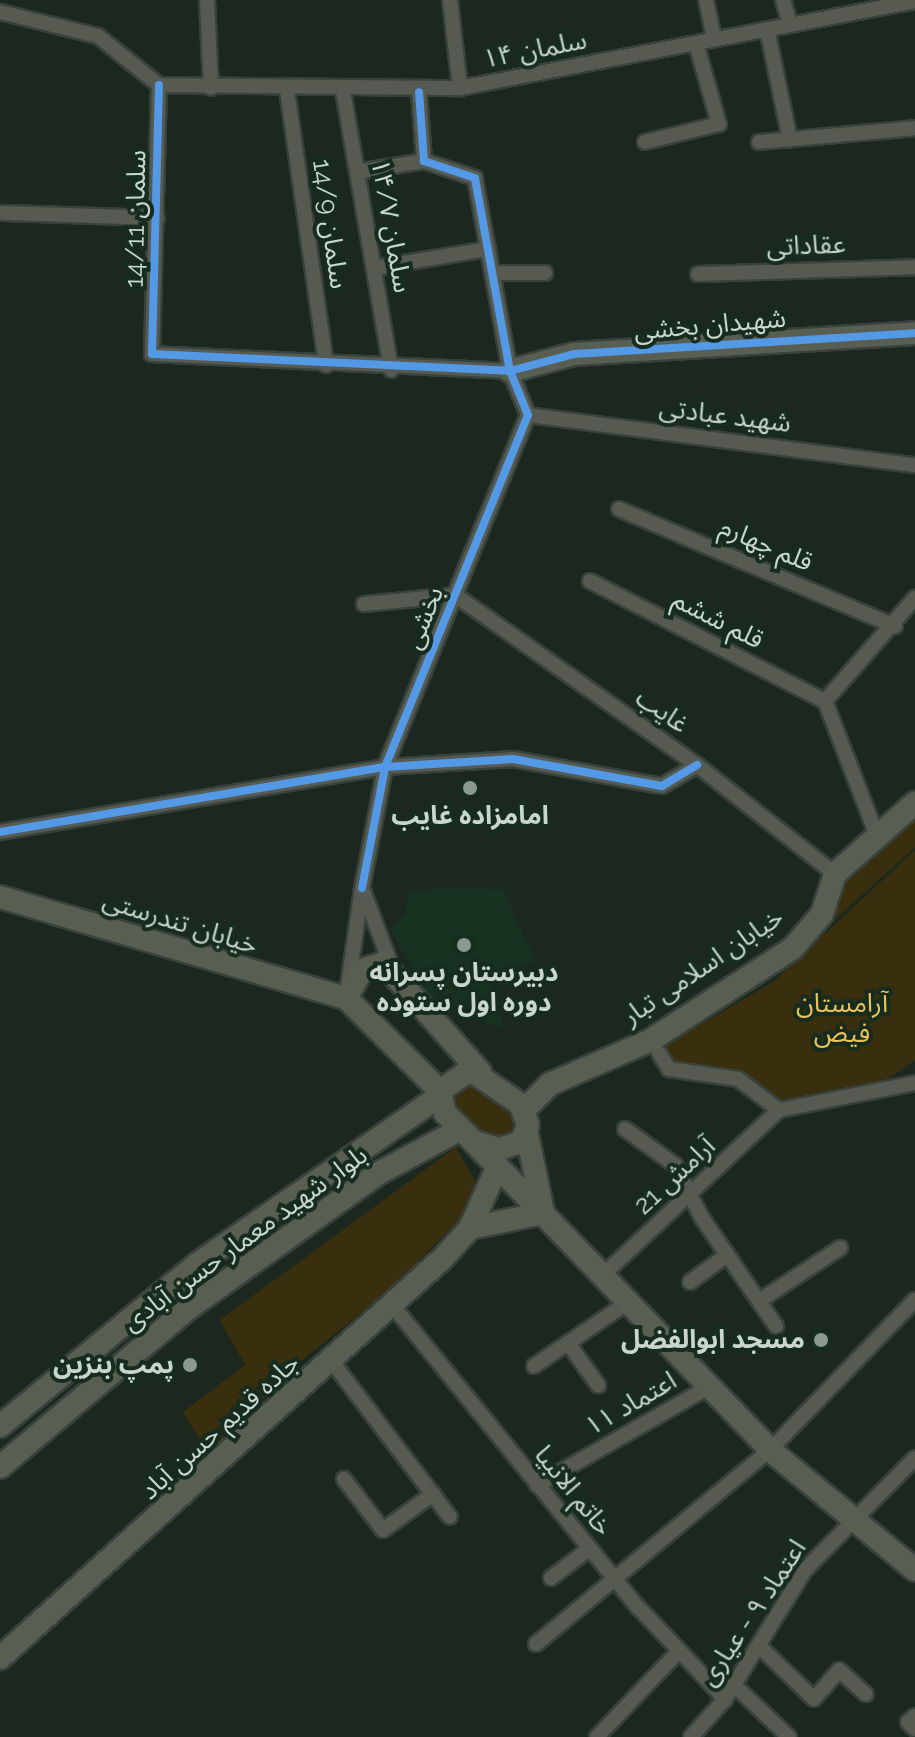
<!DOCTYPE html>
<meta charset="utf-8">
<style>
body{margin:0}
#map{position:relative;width:915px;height:1737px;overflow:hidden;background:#1b271f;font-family:Raleway,"Noto Sans Arabic",sans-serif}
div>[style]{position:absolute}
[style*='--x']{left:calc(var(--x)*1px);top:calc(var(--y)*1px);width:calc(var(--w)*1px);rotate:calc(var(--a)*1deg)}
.built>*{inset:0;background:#183222}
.green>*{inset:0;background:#392f0f}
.roads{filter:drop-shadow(2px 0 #38423c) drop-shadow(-2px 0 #38423c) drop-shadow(0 2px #38423c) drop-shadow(0 -2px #38423c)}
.street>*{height:14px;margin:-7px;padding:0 7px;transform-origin:7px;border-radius:7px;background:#565a51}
.secondary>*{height:22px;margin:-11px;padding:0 11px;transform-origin:11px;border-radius:11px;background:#595e52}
.cycleway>*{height:8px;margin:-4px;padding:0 4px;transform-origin:4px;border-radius:4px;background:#5399e6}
.dots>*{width:22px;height:22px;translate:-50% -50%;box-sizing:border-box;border:4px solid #162c1e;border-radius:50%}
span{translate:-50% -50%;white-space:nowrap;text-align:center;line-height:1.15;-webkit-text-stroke:8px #162c1e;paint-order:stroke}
.street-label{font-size:26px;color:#c9d6cd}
.poi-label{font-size:26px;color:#c9d6cd;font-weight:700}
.right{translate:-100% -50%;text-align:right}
.park-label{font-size:26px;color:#edc257}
</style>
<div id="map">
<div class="built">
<div style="clip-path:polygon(439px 888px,503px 889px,535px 961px,489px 976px,505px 1028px,430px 1004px,391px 930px,406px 914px,408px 893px)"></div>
</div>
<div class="green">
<div style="clip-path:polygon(915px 807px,915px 847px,827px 927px,838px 879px)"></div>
<div style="clip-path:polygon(915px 850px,915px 1060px,877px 1087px,782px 1105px,717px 1066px,673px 1064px,663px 1047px,774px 981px)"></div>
<div style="clip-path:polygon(468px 1080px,503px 1092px,518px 1124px,512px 1135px,497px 1141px,459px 1123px,452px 1100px)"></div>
<div style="clip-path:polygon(456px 1147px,483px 1196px,392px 1288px,280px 1378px,215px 1465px,183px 1412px,245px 1365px,220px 1320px)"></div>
</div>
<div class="roads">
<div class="street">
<div style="--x:207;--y:0;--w:88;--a:87.4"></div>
<div style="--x:450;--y:0;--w:89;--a:83.5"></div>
<div style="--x:706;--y:0;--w:40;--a:78"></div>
<div style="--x:783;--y:0;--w:25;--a:74"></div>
<div style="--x:0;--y:12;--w:101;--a:13.8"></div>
<div style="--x:98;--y:36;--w:78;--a:38.8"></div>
<div style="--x:767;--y:29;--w:113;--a:78.3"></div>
<div style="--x:159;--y:85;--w:301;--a:0.6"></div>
<div style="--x:460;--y:88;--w:463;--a:-10.8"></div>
<div style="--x:159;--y:85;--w:269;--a:91.5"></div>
<div style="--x:152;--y:354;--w:358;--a:2.7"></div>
<div style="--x:287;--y:90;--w:278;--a:81.9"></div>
<div style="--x:343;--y:91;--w:283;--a:80.2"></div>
<div style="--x:645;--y:142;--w:76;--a:-13.7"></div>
<div style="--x:719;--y:124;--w:84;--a:-105.9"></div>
<div style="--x:759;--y:142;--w:157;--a:-5.1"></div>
<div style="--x:357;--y:172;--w:68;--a:-9.3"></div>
<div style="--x:3;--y:213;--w:154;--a:1.9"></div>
<div style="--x:374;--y:268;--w:116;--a:-9.5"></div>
<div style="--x:493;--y:273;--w:52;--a:0"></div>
<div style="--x:698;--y:274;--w:217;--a:-1.8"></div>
<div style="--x:528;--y:415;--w:390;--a:7.4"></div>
<div style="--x:619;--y:509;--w:300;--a:23"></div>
<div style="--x:590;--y:581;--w:264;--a:27.1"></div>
<div style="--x:364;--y:604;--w:91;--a:-5.6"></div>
<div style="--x:455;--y:595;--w:296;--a:35.1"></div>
<div style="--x:697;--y:765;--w:176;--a:38.3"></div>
<div style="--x:825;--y:701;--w:145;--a:68.9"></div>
<div style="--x:825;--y:701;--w:137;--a:-48.9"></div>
<div style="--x:0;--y:832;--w:390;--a:-9.6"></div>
<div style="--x:385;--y:767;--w:128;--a:-3.6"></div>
<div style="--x:513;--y:759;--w:151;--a:10.3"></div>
<div style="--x:662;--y:786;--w:41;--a:-31"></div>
<div style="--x:362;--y:888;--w:123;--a:-79.2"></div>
<div style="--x:385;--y:767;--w:380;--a:-67.9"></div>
<div style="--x:528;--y:415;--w:48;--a:-112.2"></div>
<div style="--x:510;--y:371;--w:196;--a:-100.3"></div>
<div style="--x:475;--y:178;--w:54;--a:-161.6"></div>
<div style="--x:424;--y:161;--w:69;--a:-94.1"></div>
<div style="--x:348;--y:986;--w:99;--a:-81.9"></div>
<div style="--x:362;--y:888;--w:88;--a:69.3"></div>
<div style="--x:659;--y:1053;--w:19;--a:58"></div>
<div style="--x:669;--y:1069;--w:70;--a:8.2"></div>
<div style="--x:738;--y:1079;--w:51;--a:37.1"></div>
<div style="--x:779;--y:1110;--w:139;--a:-11.2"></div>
<div style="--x:625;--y:1129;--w:62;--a:35.8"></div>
<div style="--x:675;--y:1165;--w:59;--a:63"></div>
<div style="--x:702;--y:1218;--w:131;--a:55.6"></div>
<div style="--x:603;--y:1275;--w:241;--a:-43.2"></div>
<div style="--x:690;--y:1282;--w:46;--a:-36.1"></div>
<div style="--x:759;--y:1301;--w:97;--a:-33.2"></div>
<div style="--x:393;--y:1306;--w:388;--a:50.9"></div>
<div style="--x:638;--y:1607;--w:127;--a:46.6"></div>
<div style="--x:568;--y:1343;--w:52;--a:54.5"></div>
<div style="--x:333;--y:1363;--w:193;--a:52.8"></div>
<div style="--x:534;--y:1366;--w:114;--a:-34.2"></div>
<div style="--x:344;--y:1479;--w:64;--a:52.6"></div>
<div style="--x:383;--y:1530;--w:62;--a:-35.8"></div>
<div style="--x:537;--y:1485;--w:196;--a:-29.7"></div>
<div style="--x:551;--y:1578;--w:48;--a:-37.3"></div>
<div style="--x:536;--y:1644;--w:304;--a:-39.7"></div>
<div style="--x:770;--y:1450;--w:209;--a:-46"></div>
<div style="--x:759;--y:1646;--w:76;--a:43.9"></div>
<div style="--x:814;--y:1699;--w:38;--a:-49"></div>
<div style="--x:839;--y:1670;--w:36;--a:42"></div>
<div style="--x:734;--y:1685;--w:76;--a:43.4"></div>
<div style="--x:915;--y:1716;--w:9;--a:139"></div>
<div style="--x:908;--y:1722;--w:10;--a:45"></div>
<div style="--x:597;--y:1737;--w:119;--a:-46.4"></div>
<div style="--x:691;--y:1737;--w:51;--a:-48.2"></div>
<div style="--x:725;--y:1699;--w:152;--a:-58.2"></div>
<div style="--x:805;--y:1570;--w:157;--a:-45.5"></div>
</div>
<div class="secondary">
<div style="--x:510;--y:371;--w:66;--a:-14.9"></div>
<div style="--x:574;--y:354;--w:342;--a:-3.5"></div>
<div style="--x:0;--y:897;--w:360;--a:16.3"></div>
<div style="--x:346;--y:998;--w:32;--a:-60"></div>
<div style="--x:362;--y:970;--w:22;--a:-18"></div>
<div style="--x:383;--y:963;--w:146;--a:48.3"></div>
<div style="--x:346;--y:998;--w:132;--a:44.7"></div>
<div style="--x:470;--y:1070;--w:60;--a:34.2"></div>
<div style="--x:520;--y:1104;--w:22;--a:69"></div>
<div style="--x:528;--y:1125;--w:18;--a:112"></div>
<div style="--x:521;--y:1142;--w:23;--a:162"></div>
<div style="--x:499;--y:1149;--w:26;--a:-164"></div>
<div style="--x:474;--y:1142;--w:41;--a:-135"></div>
<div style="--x:445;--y:1113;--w:23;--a:-103"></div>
<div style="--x:440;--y:1091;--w:37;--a:-35"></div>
<div style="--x:524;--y:1110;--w:37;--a:-45"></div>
<div style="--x:550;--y:1084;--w:110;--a:-23.5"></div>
<div style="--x:651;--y:1040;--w:169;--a:-32.9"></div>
<div style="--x:793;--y:948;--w:45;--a:-49.5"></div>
<div style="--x:822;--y:914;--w:42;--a:-72"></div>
<div style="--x:835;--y:874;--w:107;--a:-41.6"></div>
<div style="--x:527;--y:1134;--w:80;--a:78.4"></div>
<div style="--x:474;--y:1142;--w:427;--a:46.1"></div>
<div style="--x:770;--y:1450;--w:188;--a:39.6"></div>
<div style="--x:470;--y:1228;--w:75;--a:-11.6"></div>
<div style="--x:0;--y:1426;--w:255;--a:-39.4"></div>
<div style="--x:197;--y:1264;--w:293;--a:-34.7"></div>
<div style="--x:0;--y:1467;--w:247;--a:-40.1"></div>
<div style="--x:189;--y:1308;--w:233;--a:-35.4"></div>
<div style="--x:379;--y:1173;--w:91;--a:-28.3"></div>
<div style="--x:0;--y:1658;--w:597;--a:-42.08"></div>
<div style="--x:443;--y:1258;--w:40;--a:-48"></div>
<div style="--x:470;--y:1228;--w:66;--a:-65.8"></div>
</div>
</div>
<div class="cycleway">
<div style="--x:159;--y:85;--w:269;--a:91.5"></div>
<div style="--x:152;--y:354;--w:358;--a:2.7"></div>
<div style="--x:510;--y:371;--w:66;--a:-14.9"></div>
<div style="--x:574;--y:354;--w:342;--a:-3.5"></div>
<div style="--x:0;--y:832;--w:390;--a:-9.6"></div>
<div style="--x:385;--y:767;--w:128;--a:-3.6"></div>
<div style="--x:513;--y:759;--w:151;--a:10.3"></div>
<div style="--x:662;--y:786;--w:41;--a:-31"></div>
<div style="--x:362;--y:888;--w:123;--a:-79.2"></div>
<div style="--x:385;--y:767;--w:380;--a:-67.9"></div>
<div style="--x:528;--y:415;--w:48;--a:-112.2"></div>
<div style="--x:510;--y:371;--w:196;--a:-100.3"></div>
<div style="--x:475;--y:178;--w:54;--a:-161.6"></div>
<div style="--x:424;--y:161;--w:69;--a:-94.1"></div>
</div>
<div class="dots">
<div style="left:470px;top:788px;background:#8c9990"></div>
<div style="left:464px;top:945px;background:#8c9990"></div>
<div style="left:821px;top:1340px;background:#8c9990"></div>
<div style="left:190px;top:1365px;background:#8c9990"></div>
</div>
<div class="street-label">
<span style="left:535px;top:50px;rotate:-11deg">سلمان ۱۴</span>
<span style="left:136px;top:219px;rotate:-89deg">سلمان 14/11</span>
<span style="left:330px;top:224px;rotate:82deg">سلمان 14/9</span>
<span style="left:391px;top:226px;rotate:80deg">سلمان ۱۴/۷</span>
<span style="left:806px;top:246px;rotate:-2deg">عقاداتی</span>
<span style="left:710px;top:325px;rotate:-5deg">شهیدان بخشی</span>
<span style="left:725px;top:416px;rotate:7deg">شهید عبادتی</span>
<span style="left:766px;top:545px;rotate:23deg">قلم چهارم</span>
<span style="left:424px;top:618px;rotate:-68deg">بخشی</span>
<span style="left:718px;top:620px;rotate:27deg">قلم ششم</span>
<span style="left:662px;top:711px;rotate:35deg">غایب</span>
<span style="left:180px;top:923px;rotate:17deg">خیابان تندرستی</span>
<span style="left:703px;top:967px;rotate:-34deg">خیابان اسلامی تبار</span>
<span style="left:675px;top:1176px;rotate:-43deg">آرامش 21</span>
<span style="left:245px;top:1239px;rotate:-36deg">بلوار شهید معمار حسن آبادی</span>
<span style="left:631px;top:1404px;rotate:-30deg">اعتماد ۱۱</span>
<span style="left:220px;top:1427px;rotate:-42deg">جاده قدیم حسن آباد</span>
<span style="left:573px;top:1491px;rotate:51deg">خاتم الانبیا</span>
<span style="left:753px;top:1613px;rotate:-56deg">اعتماد ۹ - عیاری</span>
</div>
<div class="poi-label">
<span style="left:470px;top:816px">امامزاده غایب</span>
<span style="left:464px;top:988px">دبیرستان پسرانه<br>دوره اول ستوده</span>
<span class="right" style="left:805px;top:1340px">مسجد ابوالفضل</span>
<span class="right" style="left:174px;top:1365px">پمپ بنزین</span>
</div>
<div class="park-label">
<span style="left:842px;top:1019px">آرامستان<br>فیض</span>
</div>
</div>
